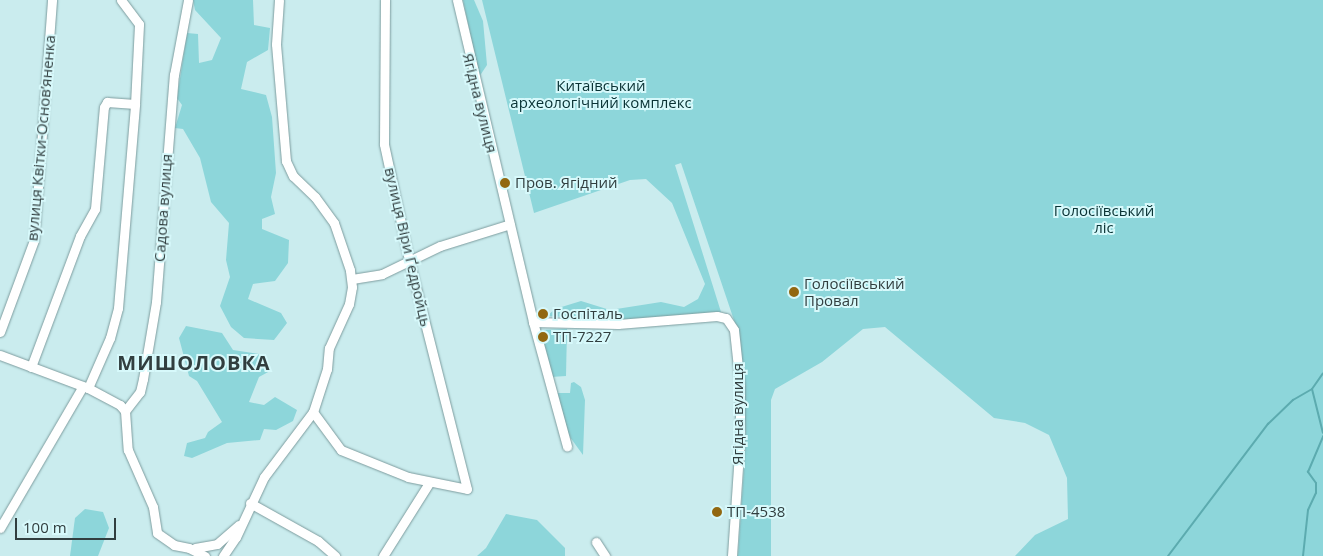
<!DOCTYPE html>
<meta charset="utf-8">
<style>
body{margin:0}
#map{position:relative;width:1323px;height:556px;overflow:hidden;background:#caecee;font-family:"Open Sans",sans-serif}
div>[style]{position:absolute}
[style*='--x']{left:calc(var(--x)*1px);top:calc(var(--y)*1px);width:calc(var(--w)*1px);rotate:calc(var(--a)*1deg)}
.green>*{inset:0;background:#8dd6da}
.stream>*{height:2px;margin:-1px;padding:0 1px;transform-origin:1px;border-radius:1px;background:#5cabaf}
.roads{filter:drop-shadow(0 0 1px #7d9c9e) drop-shadow(0 0 1px #7d9c9e)}
.minor>*{height:9px;margin:-4.5px;padding:0 4.5px;transform-origin:4.5px;border-radius:4.5px;background:#fff}
.dots>*{width:14px;height:14px;translate:-50% -50%;box-sizing:border-box;border:2px solid #d7f9fb;border-radius:50%}
span{translate:-50% -50%;white-space:nowrap;text-align:center;line-height:1.15;-webkit-text-stroke:4px #d7f9fb;paint-order:stroke}
.park-label{font-size:15px;color:#093234}
.street-label{font-size:15px;color:#313e3f}
.poi-label{font-size:15px;color:#313e3f}
.left{translate:0 -50%;text-align:left}
.district-label{font-size:20px;color:#313e3f;font-weight:700;letter-spacing:1px}
.scale{position:absolute;left:15px;top:518px;width:101px;height:22px;box-sizing:border-box;border:2px solid #313e3f;border-top:0;padding-left:6px;font-size:15px;line-height:18px;white-space:nowrap;color:#313e3f;-webkit-text-stroke:4px #d7f9fb;paint-order:stroke}
</style>
<div id="map">
<div class="green">
<div style="clip-path:polygon(193px 0,253px 0,254px 25px,270px 28px,268px 50px,247px 62px,241px 89px,266px 95px,272px 117px,276px 173px,271px 197px,275px 214px,262px 219px,262px 229px,289px 240px,288px 263px,275px 281px,253px 284px,248px 299px,281px 313px,287px 323px,274px 340px,244px 338px,231px 327px,220px 306px,230px 277px,226px 260px,229px 223px,211px 202px,200px 158px,183px 129px,175px 128px,182px 105px,177px 98px,187px 33px,198px 34px,199px 63px,212px 60px,221px 38px,195px 10px)"></div>
<div style="clip-path:polygon(463px 0,474px 0,483px 21px,487px 65px,479px 77px)"></div>
<div style="clip-path:polygon(482px 0,1323px 0,1323px 556px,1015px 556px,1035px 535px,1068px 519px,1067px 478px,1049px 435px,1025px 423px,994px 418px,885px 327px,863px 329px,822px 362px,775px 389px,771px 400px,771px 556px,738px 556px,746px 438px,740px 338px,681px 163px,675px 165px,721px 312px,629px 320px,547px 316px,555px 309px,581px 301px,610px 310px,661px 302px,684px 307px,698px 299px,705px 284px,672px 203px,646px 179px,630px 180px,534px 213px)"></div>
<div style="clip-path:polygon(186px 326px,222px 333px,233px 350px,259px 354px,268px 360px,270px 371px,259px 377px,249px 402px,264px 405px,275px 397px,297px 410px,293px 421px,276px 430px,264px 429px,260px 440px,227px 443px,192px 458px,184px 456px,187px 443px,205px 438px,208px 432px,222px 422px,197px 381px,189px 376px,179px 338px)"></div>
<div style="clip-path:polygon(567px 329px,566px 376px,551px 377px,538px 330px)"></div>
<div style="clip-path:polygon(574px 382px,581px 387px,585px 400px,583px 455px,567px 433px,555px 393px,570px 393px,571px 383px)"></div>
<div style="clip-path:polygon(85px 509px,103px 512px,109px 528px,98px 556px,70px 556px,75px 518px)"></div>
<div style="clip-path:polygon(506px 514px,537px 520px,565px 548px,565px 556px,477px 556px,486px 548px)"></div>
</div>
<div class="stream">
<div style="--x:1312;--y:389;--w:45;--a:76"></div>
<div style="--x:1168;--y:556;--w:166;--a:-52.9"></div>
<div style="--x:1268;--y:424;--w:35;--a:-44"></div>
<div style="--x:1293;--y:400;--w:22;--a:-30"></div>
<div style="--x:1312;--y:389;--w:19;--a:-55"></div>
<div style="--x:1303;--y:556;--w:46;--a:-83.8"></div>
<div style="--x:1308;--y:510;--w:19;--a:-65"></div>
<div style="--x:1316;--y:493;--w:10;--a:-90"></div>
<div style="--x:1316;--y:483;--w:14;--a:-126"></div>
<div style="--x:1308;--y:472;--w:39;--a:-67"></div>
</div>
<div class="roads">
<div class="minor">
<div style="--x:457;--y:0;--w:331;--a:76.7"></div>
<div style="--x:533;--y:322;--w:85;--a:1.3"></div>
<div style="--x:618;--y:324;--w:99;--a:-4.6"></div>
<div style="--x:717;--y:316;--w:9;--a:13"></div>
<div style="--x:726;--y:318;--w:14;--a:56"></div>
<div style="--x:734;--y:330;--w:56;--a:83.9"></div>
<div style="--x:740;--y:386;--w:52;--a:90"></div>
<div style="--x:740;--y:438;--w:118;--a:93.9"></div>
<div style="--x:352;--y:279;--w:30;--a:-9"></div>
<div style="--x:382;--y:274;--w:64;--a:-25.8"></div>
<div style="--x:440;--y:246;--w:73;--a:-17.4"></div>
<div style="--x:533;--y:322;--w:129;--a:74.7"></div>
<div style="--x:0;--y:332;--w:98;--a:-69.7"></div>
<div style="--x:34;--y:240;--w:241;--a:-85.7"></div>
<div style="--x:0;--y:355;--w:94;--a:20.6"></div>
<div style="--x:88;--y:388;--w:36;--a:28"></div>
<div style="--x:120;--y:405;--w:8;--a:50"></div>
<div style="--x:125;--y:411;--w:39;--a:86"></div>
<div style="--x:128;--y:450;--w:62;--a:66.3"></div>
<div style="--x:153;--y:507;--w:26;--a:81"></div>
<div style="--x:157;--y:533;--w:21;--a:35"></div>
<div style="--x:174;--y:545;--w:15;--a:11"></div>
<div style="--x:189;--y:548;--w:18;--a:27"></div>
<div style="--x:31;--y:367;--w:140;--a:-69.5"></div>
<div style="--x:80;--y:236;--w:31;--a:-61"></div>
<div style="--x:95;--y:209;--w:102;--a:-85"></div>
<div style="--x:104;--y:107;--w:6;--a:-59"></div>
<div style="--x:107;--y:102;--w:28;--a:4"></div>
<div style="--x:135;--y:104;--w:80;--a:-87.1"></div>
<div style="--x:139;--y:24;--w:30;--a:-127"></div>
<div style="--x:88;--y:388;--w:55;--a:-66.3"></div>
<div style="--x:110;--y:338;--w:31;--a:-75"></div>
<div style="--x:118;--y:308;--w:205;--a:-85.2"></div>
<div style="--x:125;--y:411;--w:24;--a:-52"></div>
<div style="--x:140;--y:392;--w:13;--a:-77"></div>
<div style="--x:143;--y:379;--w:78;--a:-80.4"></div>
<div style="--x:156;--y:302;--w:228;--a:-85.5"></div>
<div style="--x:174;--y:75;--w:76;--a:-79.4"></div>
<div style="--x:313;--y:412;--w:47;--a:53.6"></div>
<div style="--x:341;--y:450;--w:72;--a:21.9"></div>
<div style="--x:408;--y:477;--w:60;--a:11.5"></div>
<div style="--x:467;--y:489;--w:236;--a:-104.2"></div>
<div style="--x:409;--y:260;--w:119;--a:-102.2"></div>
<div style="--x:384;--y:144;--w:144;--a:-89.6"></div>
<div style="--x:250;--y:503;--w:78;--a:29.2"></div>
<div style="--x:318;--y:541;--w:23;--a:41"></div>
<div style="--x:0;--y:528;--w:164;--a:-59.7"></div>
<div style="--x:596;--y:542;--w:17;--a:57"></div>
<div style="--x:195;--y:548;--w:22;--a:-10"></div>
<div style="--x:217;--y:544;--w:29;--a:-41"></div>
<div style="--x:223;--y:556;--w:23;--a:-56"></div>
<div style="--x:236;--y:537;--w:66;--a:-65"></div>
<div style="--x:264;--y:477;--w:81;--a:-53"></div>
<div style="--x:313;--y:412;--w:45;--a:-72"></div>
<div style="--x:327;--y:369;--w:21;--a:-85"></div>
<div style="--x:329;--y:348;--w:48;--a:-65.6"></div>
<div style="--x:349;--y:304;--w:17;--a:-80"></div>
<div style="--x:352;--y:287;--w:17;--a:-97"></div>
<div style="--x:350;--y:270;--w:50;--a:-108.8"></div>
<div style="--x:334;--y:223;--w:32;--a:-126"></div>
<div style="--x:315;--y:197;--w:30;--a:-136"></div>
<div style="--x:293;--y:176;--w:17;--a:-115"></div>
<div style="--x:286;--y:161;--w:117;--a:-94.9"></div>
<div style="--x:276;--y:44;--w:44;--a:-86.1"></div>
<div style="--x:383;--y:556;--w:86;--a:-57.8"></div>
</div>
</div>
<div class="dots">
<div style="left:505px;top:183px;background:#926811"></div>
<div style="left:794px;top:292px;background:#926811"></div>
<div style="left:543px;top:314px;background:#926811"></div>
<div style="left:543px;top:337px;background:#926811"></div>
<div style="left:717px;top:512px;background:#926811"></div>
</div>
<div class="park-label">
<span style="left:601px;top:94px">Китаївський<br>археологічний комплекс</span>
<span style="left:1104px;top:219px">Голосіївський<br>ліс</span>
</div>
<div class="street-label">
<span style="left:480px;top:103px;rotate:76deg">Ягідна вулиця</span>
<span style="left:41px;top:138px;rotate:-85deg">вулиця Квітки-Основ’яненка</span>
<span style="left:163px;top:208px;rotate:-86deg">Садова вулиця</span>
<span style="left:408px;top:247px;rotate:77deg">вулиця Віри Ґедройць</span>
<span style="left:738px;top:414px;rotate:-90deg">Ягідна вулиця</span>
</div>
<div class="poi-label">
<span class="left" style="left:515px;top:183px">Пров. Ягідний</span>
<span class="left" style="left:804px;top:292px">Голосіївський<br>Провал</span>
<span class="left" style="left:553px;top:314px">Госпіталь</span>
<span class="left" style="left:553px;top:337px">ТП-7227</span>
<span class="left" style="left:727px;top:512px">ТП-4538</span>
</div>
<div class="district-label">
<span style="left:194px;top:362px">МИШОЛОВКА</span>
</div>
<div class="scale">100 m</div>
</div>
